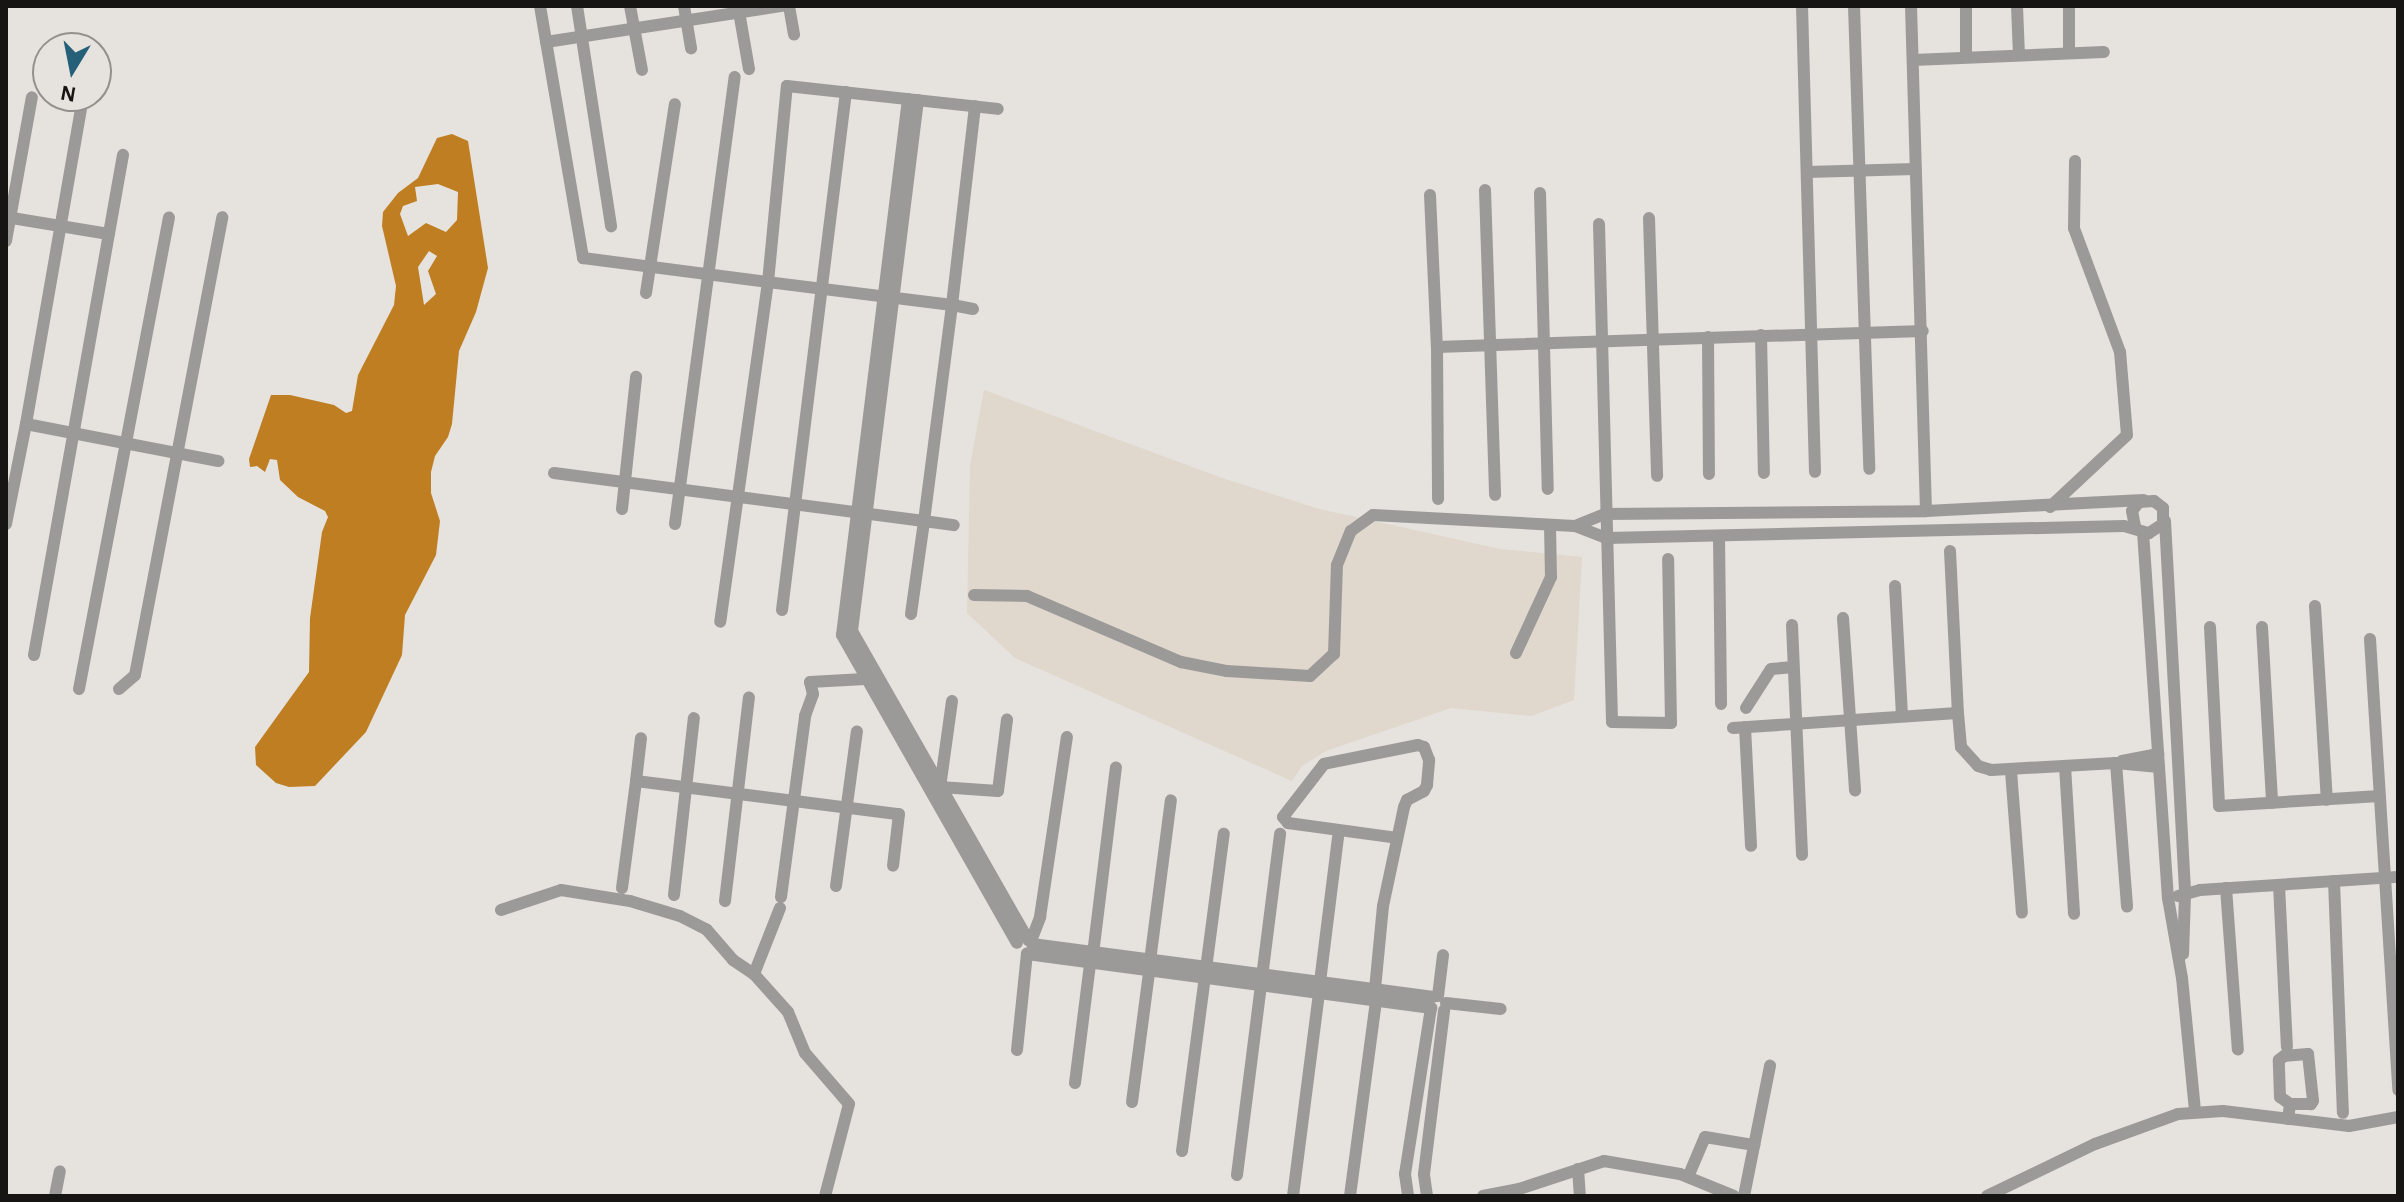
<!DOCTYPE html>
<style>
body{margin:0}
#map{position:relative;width:2404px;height:1202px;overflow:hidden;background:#e6e2de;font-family:"Alegreya Sans",sans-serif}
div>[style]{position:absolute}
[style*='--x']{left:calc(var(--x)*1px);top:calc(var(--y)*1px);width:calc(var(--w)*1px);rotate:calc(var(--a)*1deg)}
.built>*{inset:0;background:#e0d7cd}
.water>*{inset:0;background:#bf7e21}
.minor>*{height:12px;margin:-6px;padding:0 6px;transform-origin:6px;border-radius:6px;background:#9c9a99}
span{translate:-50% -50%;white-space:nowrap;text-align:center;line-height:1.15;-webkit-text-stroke:8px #e6e2de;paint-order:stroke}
.frame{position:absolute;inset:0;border:8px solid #161514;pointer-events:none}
.north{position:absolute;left:32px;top:32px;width:80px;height:80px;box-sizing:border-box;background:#e6e2de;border:2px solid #93908d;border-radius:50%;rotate:190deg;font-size:22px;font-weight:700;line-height:32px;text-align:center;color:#161514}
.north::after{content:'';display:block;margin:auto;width:28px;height:36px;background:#256078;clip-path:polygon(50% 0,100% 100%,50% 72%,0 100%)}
</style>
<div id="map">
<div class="built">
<div style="clip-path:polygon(984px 390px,1222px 478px,1319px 509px,1500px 549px,1582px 557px,1574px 700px,1531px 716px,1451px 708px,1326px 751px,1302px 766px,1292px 781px,1015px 658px,967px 613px,970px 466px)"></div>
</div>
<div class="water">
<div style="clip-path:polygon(evenodd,452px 134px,468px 141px,488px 268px,476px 312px,459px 351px,452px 424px,448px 437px,435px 456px,431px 472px,431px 493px,440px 521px,436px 555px,405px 615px,402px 655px,366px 732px,315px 786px,289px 787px,276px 783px,256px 765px,255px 747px,309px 672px,310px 618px,322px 532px,328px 517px,325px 511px,298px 497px,280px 480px,277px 460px,270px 459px,265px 472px,257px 466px,250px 467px,249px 459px,271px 395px,290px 395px,334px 405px,346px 413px,352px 411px,358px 375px,394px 305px,396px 286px,382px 226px,383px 212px,398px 193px,418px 178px,437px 138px,452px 134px,438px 184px,458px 192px,457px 220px,446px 232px,426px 223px,408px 236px,400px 214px,403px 206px,417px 201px,415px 187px,438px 184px,452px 134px,429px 251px,437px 256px,428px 271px,436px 294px,424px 305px,418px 267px,429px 251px)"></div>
</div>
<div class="minor">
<div style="--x:540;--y:6;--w:256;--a:80.3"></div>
<div style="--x:583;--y:258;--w:187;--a:7.4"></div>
<div style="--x:768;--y:282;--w:343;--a:98"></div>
<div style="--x:577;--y:6;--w:223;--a:81.2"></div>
<div style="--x:630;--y:6;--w:65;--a:79.4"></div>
<div style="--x:684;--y:6;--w:43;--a:80.5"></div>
<div style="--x:738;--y:6;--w:64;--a:80.1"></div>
<div style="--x:789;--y:6;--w:29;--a:80"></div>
<div style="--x:1802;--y:6;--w:466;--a:88.4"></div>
<div style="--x:1854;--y:6;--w:463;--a:88.1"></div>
<div style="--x:1911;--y:6;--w:505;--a:88.3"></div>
<div style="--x:1966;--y:6;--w:51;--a:90"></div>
<div style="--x:2017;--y:6;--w:49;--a:87.7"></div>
<div style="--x:2069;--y:6;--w:47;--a:90"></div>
<div style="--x:546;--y:42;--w:239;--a:-8.7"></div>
<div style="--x:1913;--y:60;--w:191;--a:-2.4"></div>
<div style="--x:908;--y:99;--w:540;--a:97.02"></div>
<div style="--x:842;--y:635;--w:354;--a:60.4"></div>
<div style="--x:918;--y:100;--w:535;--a:97.09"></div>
<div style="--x:852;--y:631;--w:356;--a:60.3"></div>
<div style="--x:1807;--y:172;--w:108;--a:-1.6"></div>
<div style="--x:1485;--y:190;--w:305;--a:88.1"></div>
<div style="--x:1540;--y:193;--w:296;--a:88.5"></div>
<div style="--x:1430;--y:195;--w:152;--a:87.4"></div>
<div style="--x:1437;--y:347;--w:152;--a:89.6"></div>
<div style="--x:6;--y:217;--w:104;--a:9.4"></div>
<div style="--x:1649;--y:218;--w:258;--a:88.2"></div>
<div style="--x:1599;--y:224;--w:498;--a:88.5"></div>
<div style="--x:1612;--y:722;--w:59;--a:1"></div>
<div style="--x:1671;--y:723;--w:164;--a:-91"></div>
<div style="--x:6;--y:241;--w:146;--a:-79.8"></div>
<div style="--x:646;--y:293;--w:191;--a:-81.3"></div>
<div style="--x:973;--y:309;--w:21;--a:-169"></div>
<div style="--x:952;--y:305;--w:200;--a:-83.4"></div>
<div style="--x:1761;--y:335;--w:138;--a:88.8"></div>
<div style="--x:1708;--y:337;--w:137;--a:89.6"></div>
<div style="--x:1437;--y:347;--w:486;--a:-1.9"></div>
<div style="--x:26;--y:424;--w:319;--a:-80.1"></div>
<div style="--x:554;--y:473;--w:373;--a:7.4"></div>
<div style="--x:924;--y:521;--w:218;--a:-82.6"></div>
<div style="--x:952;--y:305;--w:185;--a:-172.9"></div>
<div style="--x:768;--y:282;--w:197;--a:-84.5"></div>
<div style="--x:787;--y:86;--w:212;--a:6.2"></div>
<div style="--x:2050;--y:507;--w:105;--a:-43.1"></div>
<div style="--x:2127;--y:435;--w:83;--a:-94.8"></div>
<div style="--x:2120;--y:352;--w:132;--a:-110.4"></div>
<div style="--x:2074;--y:228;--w:67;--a:-89.1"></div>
<div style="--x:622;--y:509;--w:133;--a:-83.9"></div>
<div style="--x:2165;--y:521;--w:375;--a:86.9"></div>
<div style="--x:2185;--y:895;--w:59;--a:91.9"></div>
<div style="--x:6;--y:524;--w:102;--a:-78.7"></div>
<div style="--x:26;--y:424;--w:196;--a:10.9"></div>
<div style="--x:675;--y:524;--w:451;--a:-82.4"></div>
<div style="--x:1575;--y:526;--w:34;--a:21"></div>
<div style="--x:1607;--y:538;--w:517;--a:-1.33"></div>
<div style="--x:2124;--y:526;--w:26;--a:16"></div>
<div style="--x:2149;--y:533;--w:17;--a:-33"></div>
<div style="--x:2163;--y:524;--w:16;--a:-90"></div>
<div style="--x:2163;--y:508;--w:11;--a:-142"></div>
<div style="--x:2154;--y:501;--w:15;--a:176"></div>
<div style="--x:2139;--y:502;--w:11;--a:128"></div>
<div style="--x:2132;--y:511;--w:15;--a:79"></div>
<div style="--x:2143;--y:532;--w:367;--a:86.1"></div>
<div style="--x:2168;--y:898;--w:81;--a:80.1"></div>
<div style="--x:2182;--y:978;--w:134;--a:84.4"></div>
<div style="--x:1719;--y:537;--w:167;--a:89.3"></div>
<div style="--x:1950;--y:551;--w:162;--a:87.2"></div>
<div style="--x:1895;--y:586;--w:130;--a:86.9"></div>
<div style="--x:974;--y:595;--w:53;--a:1.1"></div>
<div style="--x:1027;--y:596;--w:168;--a:23.2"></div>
<div style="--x:1181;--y:662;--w:47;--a:11.1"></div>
<div style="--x:1227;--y:671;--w:83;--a:3.4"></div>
<div style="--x:1310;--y:676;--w:33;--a:-43"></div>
<div style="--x:1334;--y:654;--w:89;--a:-88.1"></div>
<div style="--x:1337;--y:565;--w:37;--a:-68"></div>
<div style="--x:1351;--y:531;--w:27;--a:-36"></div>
<div style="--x:1373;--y:515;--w:202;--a:3.1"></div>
<div style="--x:1575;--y:526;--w:32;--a:-22"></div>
<div style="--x:1605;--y:514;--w:321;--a:-0.5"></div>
<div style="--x:1926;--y:511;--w:218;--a:-2.9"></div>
<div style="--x:2315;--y:606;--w:194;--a:86.5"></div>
<div style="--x:782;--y:610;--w:522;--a:-82.96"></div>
<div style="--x:911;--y:614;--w:94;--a:-82"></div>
<div style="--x:924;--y:521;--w:30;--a:8"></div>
<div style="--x:1843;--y:618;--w:173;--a:86"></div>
<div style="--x:1792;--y:625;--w:230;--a:87.5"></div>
<div style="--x:2210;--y:627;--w:179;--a:87.1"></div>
<div style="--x:2219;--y:806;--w:161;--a:-3.6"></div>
<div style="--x:2262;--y:627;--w:176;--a:86.7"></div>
<div style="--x:2370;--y:639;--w:452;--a:86.4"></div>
<div style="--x:1516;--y:653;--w:84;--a:-65.3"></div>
<div style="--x:1551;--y:577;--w:51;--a:-91.1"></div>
<div style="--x:34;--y:655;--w:508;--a:-79.91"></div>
<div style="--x:79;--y:689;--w:480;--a:-79.2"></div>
<div style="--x:119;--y:689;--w:21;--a:-41"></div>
<div style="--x:135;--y:675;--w:466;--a:-79.2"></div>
<div style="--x:952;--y:701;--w:87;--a:97.9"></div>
<div style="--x:940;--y:787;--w:58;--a:3.9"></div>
<div style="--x:998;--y:791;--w:72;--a:-82.8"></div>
<div style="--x:1746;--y:708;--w:46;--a:-57.3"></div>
<div style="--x:1771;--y:669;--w:22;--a:-5"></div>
<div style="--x:1745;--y:727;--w:119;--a:87.1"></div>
<div style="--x:1733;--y:728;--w:225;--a:-3.8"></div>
<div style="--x:1958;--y:713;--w:34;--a:85"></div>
<div style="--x:1961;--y:747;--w:25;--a:48"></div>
<div style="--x:1978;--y:766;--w:14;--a:17"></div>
<div style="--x:1991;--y:770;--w:125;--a:-3.2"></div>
<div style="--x:2116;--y:763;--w:43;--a:5.3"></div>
<div style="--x:2122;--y:761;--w:37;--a:-11"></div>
<div style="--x:2116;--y:763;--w:144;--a:85.6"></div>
<div style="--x:2065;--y:766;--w:148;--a:86.5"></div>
<div style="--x:2011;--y:771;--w:142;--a:85.6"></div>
<div style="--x:636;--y:781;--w:43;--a:-83.4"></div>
<div style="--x:2334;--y:881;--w:232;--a:87.8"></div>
<div style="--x:2279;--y:885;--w:162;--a:87.2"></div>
<div style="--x:836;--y:886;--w:156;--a:-82.3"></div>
<div style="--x:622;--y:888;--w:108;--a:-82.5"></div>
<div style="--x:636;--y:781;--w:265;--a:7.2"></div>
<div style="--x:899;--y:814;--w:52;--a:96.6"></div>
<div style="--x:2226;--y:888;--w:162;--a:85.8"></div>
<div style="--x:674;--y:895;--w:178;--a:-83.6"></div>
<div style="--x:2178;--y:896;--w:23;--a:-15"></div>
<div style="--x:2200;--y:890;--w:198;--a:-3.8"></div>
<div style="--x:781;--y:897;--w:183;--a:-82.4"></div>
<div style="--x:805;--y:716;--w:23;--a:-70"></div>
<div style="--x:813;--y:694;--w:12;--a:-104"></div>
<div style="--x:810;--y:682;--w:55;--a:-3.1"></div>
<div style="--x:725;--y:901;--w:205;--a:-83.3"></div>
<div style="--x:780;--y:908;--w:71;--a:111.5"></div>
<div style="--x:754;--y:974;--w:51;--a:48.2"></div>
<div style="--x:788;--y:1012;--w:44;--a:67.5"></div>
<div style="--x:805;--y:1053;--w:67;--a:49.2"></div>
<div style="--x:849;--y:1104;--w:95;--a:104.6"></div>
<div style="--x:501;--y:910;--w:63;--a:-18.4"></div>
<div style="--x:561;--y:890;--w:70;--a:9.1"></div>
<div style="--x:630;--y:901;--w:52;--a:16.7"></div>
<div style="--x:680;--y:916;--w:30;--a:27"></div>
<div style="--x:707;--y:930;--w:40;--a:49"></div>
<div style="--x:733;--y:960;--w:25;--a:34"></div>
<div style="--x:1031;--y:941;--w:26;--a:-69"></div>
<div style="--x:1040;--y:917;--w:182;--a:-81.5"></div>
<div style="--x:1032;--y:944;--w:405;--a:7.5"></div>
<div style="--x:1093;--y:954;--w:188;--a:-83"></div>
<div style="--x:1150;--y:961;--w:162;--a:-82.6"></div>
<div style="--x:1320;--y:982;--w:146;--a:-82.9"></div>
<div style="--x:1375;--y:989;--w:83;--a:-84.5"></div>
<div style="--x:1383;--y:906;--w:101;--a:-78"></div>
<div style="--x:1404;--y:807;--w:8;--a:-67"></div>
<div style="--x:1407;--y:800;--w:19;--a:-28"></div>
<div style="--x:1424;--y:791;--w:7;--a:-63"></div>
<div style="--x:1427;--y:785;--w:25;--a:-85"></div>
<div style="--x:1429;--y:760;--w:14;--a:-111"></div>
<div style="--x:1424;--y:747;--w:6;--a:-162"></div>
<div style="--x:1418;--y:745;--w:96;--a:168.6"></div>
<div style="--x:1324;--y:764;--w:67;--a:127.7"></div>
<div style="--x:1283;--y:817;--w:8;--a:50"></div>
<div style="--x:1288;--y:823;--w:110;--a:7.8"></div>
<div style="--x:1438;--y:996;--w:41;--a:-83"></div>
<div style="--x:1446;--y:1003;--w:55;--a:6.2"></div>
<div style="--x:1017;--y:1050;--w:97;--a:-84.1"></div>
<div style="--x:1027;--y:954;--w:408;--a:7.6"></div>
<div style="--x:1431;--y:1008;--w:168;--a:98.9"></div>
<div style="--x:1405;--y:1174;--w:22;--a:82"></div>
<div style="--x:1075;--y:1083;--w:120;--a:-82.8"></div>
<div style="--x:1132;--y:1102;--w:131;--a:-82.5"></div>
<div style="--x:2288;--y:1119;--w:15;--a:-82"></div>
<div style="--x:2290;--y:1104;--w:12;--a:-145"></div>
<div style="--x:2280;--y:1097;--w:37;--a:-92"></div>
<div style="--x:2279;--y:1060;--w:6;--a:-39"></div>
<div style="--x:2284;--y:1056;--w:24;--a:-5"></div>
<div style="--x:2308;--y:1054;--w:47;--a:83.9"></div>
<div style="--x:2313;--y:1101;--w:4;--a:124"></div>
<div style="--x:2311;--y:1104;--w:21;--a:180"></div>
<div style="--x:1182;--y:1151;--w:320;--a:-82.5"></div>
<div style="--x:1578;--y:1169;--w:27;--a:86"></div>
<div style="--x:1237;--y:1175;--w:344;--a:-82.8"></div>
<div style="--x:1688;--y:1177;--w:43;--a:-67"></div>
<div style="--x:1705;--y:1137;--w:50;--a:9.3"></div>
<div style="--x:55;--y:1196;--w:25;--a:-79"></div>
<div style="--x:1293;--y:1196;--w:205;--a:-82.7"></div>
<div style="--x:1350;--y:1196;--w:197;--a:-82.4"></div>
<div style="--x:1427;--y:1196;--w:22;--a:-98"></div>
<div style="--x:1424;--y:1174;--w:165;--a:-83"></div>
<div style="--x:1483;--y:1196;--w:37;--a:-11"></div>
<div style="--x:1519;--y:1189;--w:89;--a:-18.2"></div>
<div style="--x:1604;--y:1161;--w:77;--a:9.7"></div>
<div style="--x:1680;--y:1174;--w:58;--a:22.2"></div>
<div style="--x:1744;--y:1196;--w:133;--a:-78.7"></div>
<div style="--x:1987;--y:1196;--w:120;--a:-25.7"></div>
<div style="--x:2095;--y:1144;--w:88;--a:-19.9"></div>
<div style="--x:2178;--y:1114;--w:45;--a:-3.8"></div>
<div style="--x:2223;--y:1111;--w:127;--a:6.8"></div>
<div style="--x:2349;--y:1126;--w:50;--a:-10.4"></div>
</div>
<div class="frame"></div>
<div class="north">N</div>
</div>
